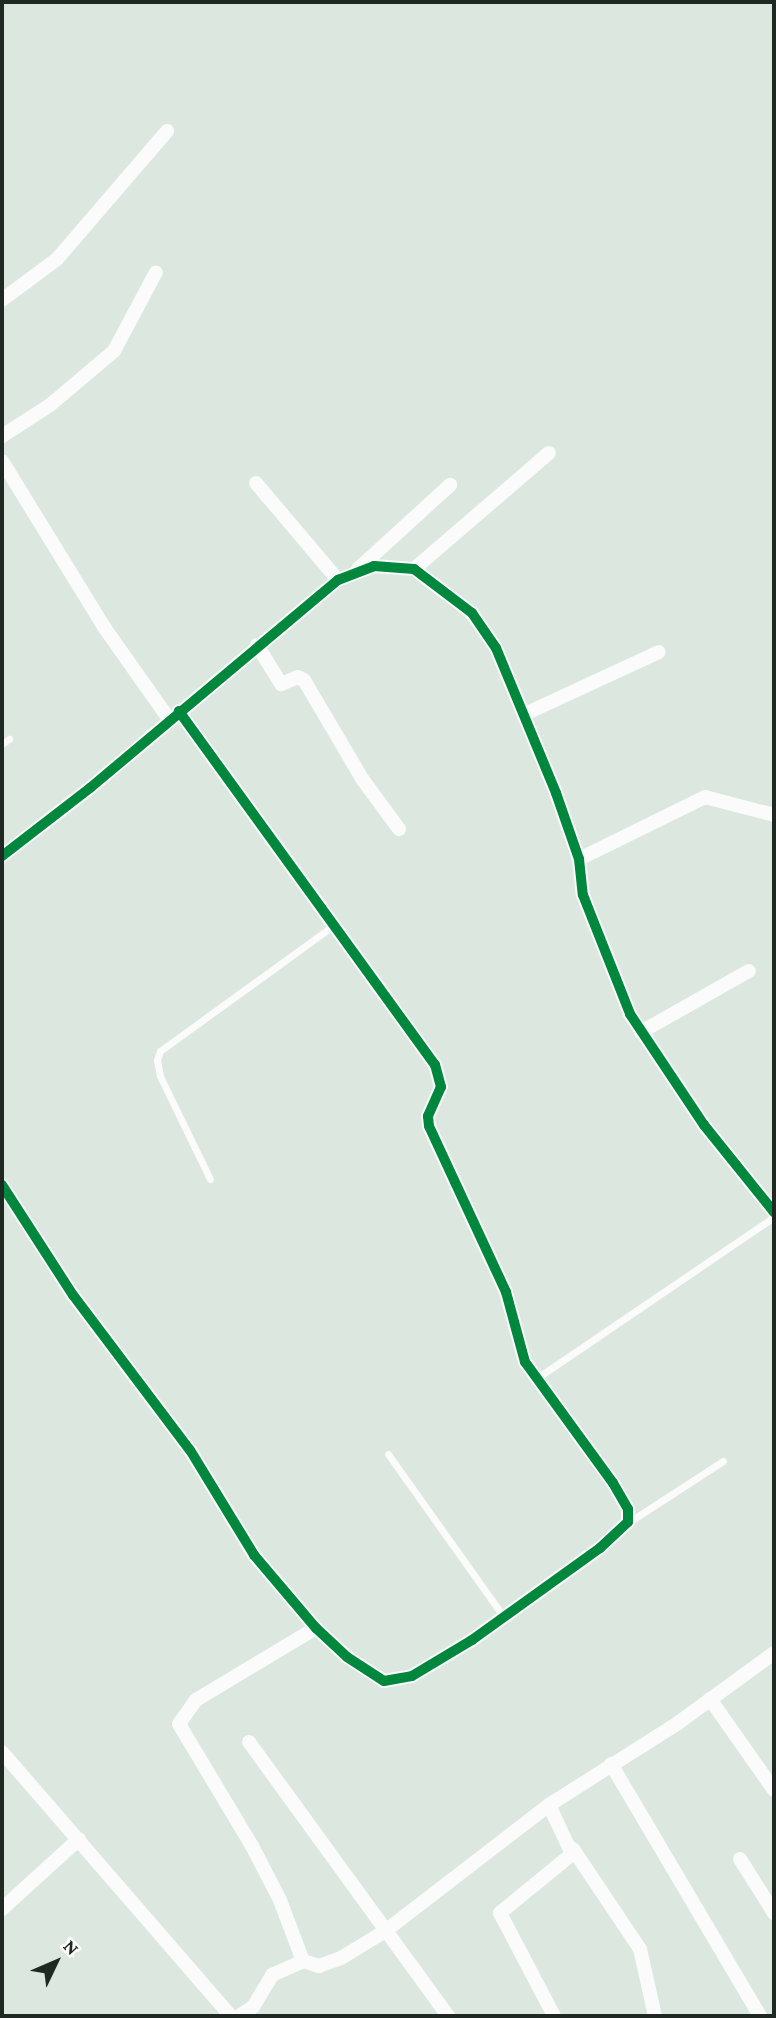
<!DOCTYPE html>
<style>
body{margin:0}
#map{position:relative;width:776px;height:2018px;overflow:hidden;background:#dbe7df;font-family:"Crimson Pro",serif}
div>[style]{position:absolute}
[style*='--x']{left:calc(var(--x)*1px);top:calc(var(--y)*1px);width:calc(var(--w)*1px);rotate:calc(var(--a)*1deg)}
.service>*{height:7px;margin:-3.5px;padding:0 3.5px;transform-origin:3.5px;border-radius:3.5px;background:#fafbfa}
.minor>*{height:14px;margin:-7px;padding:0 7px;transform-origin:7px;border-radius:7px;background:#fafbfa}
.cycleway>*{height:10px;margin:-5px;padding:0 5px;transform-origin:5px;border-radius:5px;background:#00873e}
span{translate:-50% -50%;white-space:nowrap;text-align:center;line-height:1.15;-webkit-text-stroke:6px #fff;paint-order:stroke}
.frame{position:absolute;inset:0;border:4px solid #1f2822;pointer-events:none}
.north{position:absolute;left:21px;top:1927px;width:70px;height:70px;-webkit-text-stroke:5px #fff;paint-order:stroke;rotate:46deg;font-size:19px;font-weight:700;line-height:28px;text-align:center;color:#1f2822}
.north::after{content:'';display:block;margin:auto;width:24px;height:32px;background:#1f2822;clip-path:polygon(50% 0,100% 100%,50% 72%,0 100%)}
</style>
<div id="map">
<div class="service">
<div style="--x:2;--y:744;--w:9;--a:-36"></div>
<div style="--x:210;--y:1179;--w:114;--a:-115.9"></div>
<div style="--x:160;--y:1076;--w:16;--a:-101"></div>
<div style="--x:157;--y:1060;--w:9;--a:-72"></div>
<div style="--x:160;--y:1051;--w:211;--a:-35.9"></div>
<div style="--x:537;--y:1378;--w:287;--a:-34.2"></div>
<div style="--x:388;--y:1454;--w:200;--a:54.6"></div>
<div style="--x:629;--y:1522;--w:112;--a:-33"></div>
</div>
<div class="minor">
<div style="--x:2;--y:300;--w:69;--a:-36.7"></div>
<div style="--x:57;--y:259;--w:169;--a:-49.3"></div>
<div style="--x:2;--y:436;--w:57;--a:-32.9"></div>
<div style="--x:50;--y:405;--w:84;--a:-40.2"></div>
<div style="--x:114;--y:351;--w:89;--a:-62"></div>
<div style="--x:2;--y:461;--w:195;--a:58.4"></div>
<div style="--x:104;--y:627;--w:113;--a:54.8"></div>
<div style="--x:256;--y:483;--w:127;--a:49.8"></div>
<div style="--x:358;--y:569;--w:125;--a:-42.4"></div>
<div style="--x:414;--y:569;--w:178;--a:-40.7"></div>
<div style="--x:257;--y:645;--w:46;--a:58.4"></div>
<div style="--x:281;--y:684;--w:18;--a:-22"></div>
<div style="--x:298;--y:677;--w:7;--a:27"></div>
<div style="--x:304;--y:680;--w:116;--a:59.5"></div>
<div style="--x:363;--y:780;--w:61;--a:53.7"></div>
<div style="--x:527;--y:713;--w:145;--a:-24.8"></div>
<div style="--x:2;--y:856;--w:111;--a:-37.7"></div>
<div style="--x:90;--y:788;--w:324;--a:-40"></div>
<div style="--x:338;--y:580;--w:39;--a:-21"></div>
<div style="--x:374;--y:566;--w:40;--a:4.3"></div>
<div style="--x:414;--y:569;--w:73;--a:37.2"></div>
<div style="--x:472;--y:613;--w:42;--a:55.6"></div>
<div style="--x:496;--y:648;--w:157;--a:67.5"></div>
<div style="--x:556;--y:793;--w:70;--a:70.8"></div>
<div style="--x:579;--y:859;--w:36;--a:84"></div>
<div style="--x:583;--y:895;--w:128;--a:68.4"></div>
<div style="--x:630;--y:1014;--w:133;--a:56.3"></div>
<div style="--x:704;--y:1125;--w:112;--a:51.2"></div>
<div style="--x:579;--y:859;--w:140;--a:-26.2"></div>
<div style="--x:705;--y:797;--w:71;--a:14.6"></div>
<div style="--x:641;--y:1032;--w:124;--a:-29.5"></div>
<div style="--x:2;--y:1185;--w:131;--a:57.2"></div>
<div style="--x:73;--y:1295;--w:194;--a:53"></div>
<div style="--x:190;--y:1450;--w:123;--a:58.6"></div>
<div style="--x:254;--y:1555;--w:96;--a:49.7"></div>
<div style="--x:316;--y:1628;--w:42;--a:43.1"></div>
<div style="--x:347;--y:1657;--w:44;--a:33"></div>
<div style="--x:384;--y:1681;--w:28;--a:-10"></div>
<div style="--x:412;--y:1676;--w:70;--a:-31"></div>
<div style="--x:472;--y:1640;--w:158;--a:-35.7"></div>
<div style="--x:600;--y:1548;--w:38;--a:-43"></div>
<div style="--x:628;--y:1522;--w:13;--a:-90"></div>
<div style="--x:628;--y:1509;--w:30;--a:-120"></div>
<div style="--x:613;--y:1483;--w:150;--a:-126"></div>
<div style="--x:525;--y:1362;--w:73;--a:-105.2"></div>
<div style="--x:506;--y:1292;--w:183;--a:-114.9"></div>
<div style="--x:429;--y:1126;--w:10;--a:-96"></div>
<div style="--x:428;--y:1116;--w:32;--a:-66"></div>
<div style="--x:441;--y:1087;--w:23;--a:-105"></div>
<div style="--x:435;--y:1065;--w:437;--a:-125.9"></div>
<div style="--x:710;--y:1699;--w:111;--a:54.9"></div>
<div style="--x:249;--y:1742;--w:339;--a:54"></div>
<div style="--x:2;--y:1752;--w:349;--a:49.1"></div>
<div style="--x:611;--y:1764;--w:293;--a:59.4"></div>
<div style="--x:549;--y:1805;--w:54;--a:64.9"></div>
<div style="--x:572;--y:1854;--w:93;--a:140.7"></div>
<div style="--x:500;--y:1913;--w:116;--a:62.3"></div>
<div style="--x:573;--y:1849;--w:120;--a:56.2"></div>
<div style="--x:640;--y:1949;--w:69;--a:77.4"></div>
<div style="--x:740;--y:1859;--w:64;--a:57.8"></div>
<div style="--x:2;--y:1909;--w:104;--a:-42.3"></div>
<div style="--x:303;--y:1961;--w:65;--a:-110.7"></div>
<div style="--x:280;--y:1900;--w:61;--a:-117.4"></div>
<div style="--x:252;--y:1846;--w:142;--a:-120.9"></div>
<div style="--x:179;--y:1724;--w:29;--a:-55"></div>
<div style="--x:196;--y:1700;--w:140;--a:-31"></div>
<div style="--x:239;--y:2016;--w:17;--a:-33"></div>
<div style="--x:253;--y:2007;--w:37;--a:-59"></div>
<div style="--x:272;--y:1975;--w:34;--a:-24"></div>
<div style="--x:303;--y:1961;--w:17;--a:17"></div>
<div style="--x:319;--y:1966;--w:23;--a:-20"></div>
<div style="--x:341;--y:1958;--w:50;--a:-31.2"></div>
<div style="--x:384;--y:1932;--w:208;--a:-37.6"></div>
<div style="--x:549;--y:1805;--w:153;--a:-32.4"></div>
<div style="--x:678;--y:1723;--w:119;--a:-36.1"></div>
</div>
<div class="cycleway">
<div style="--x:2;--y:856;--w:111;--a:-37.7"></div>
<div style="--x:90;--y:788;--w:324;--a:-40"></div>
<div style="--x:338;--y:580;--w:39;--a:-21"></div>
<div style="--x:374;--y:566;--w:40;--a:4.3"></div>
<div style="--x:414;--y:569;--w:73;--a:37.2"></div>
<div style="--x:472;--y:613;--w:42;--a:55.6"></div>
<div style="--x:496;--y:648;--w:157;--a:67.5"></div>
<div style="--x:556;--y:793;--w:70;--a:70.8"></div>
<div style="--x:579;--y:859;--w:36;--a:84"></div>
<div style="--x:583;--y:895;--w:128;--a:68.4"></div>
<div style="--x:630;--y:1014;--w:133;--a:56.3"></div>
<div style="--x:704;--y:1125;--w:112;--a:51.2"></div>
<div style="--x:2;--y:1185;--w:131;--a:57.2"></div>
<div style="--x:73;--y:1295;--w:194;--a:53"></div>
<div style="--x:190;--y:1450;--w:123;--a:58.6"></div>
<div style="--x:254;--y:1555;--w:96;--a:49.7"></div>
<div style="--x:316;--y:1628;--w:42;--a:43.1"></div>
<div style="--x:347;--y:1657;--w:44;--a:33"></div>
<div style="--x:384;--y:1681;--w:28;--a:-10"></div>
<div style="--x:412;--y:1676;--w:70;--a:-31"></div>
<div style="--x:472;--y:1640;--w:158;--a:-35.7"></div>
<div style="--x:600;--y:1548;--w:38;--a:-43"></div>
<div style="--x:628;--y:1522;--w:13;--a:-90"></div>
<div style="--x:628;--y:1509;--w:30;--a:-120"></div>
<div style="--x:613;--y:1483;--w:150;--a:-126"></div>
<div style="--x:525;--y:1362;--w:73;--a:-105.2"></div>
<div style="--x:506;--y:1292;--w:183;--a:-114.9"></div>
<div style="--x:429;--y:1126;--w:10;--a:-96"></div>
<div style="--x:428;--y:1116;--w:32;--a:-66"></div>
<div style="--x:441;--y:1087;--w:23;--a:-105"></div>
<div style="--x:435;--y:1065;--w:437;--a:-125.9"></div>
</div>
<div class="frame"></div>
<div class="north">N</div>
</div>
